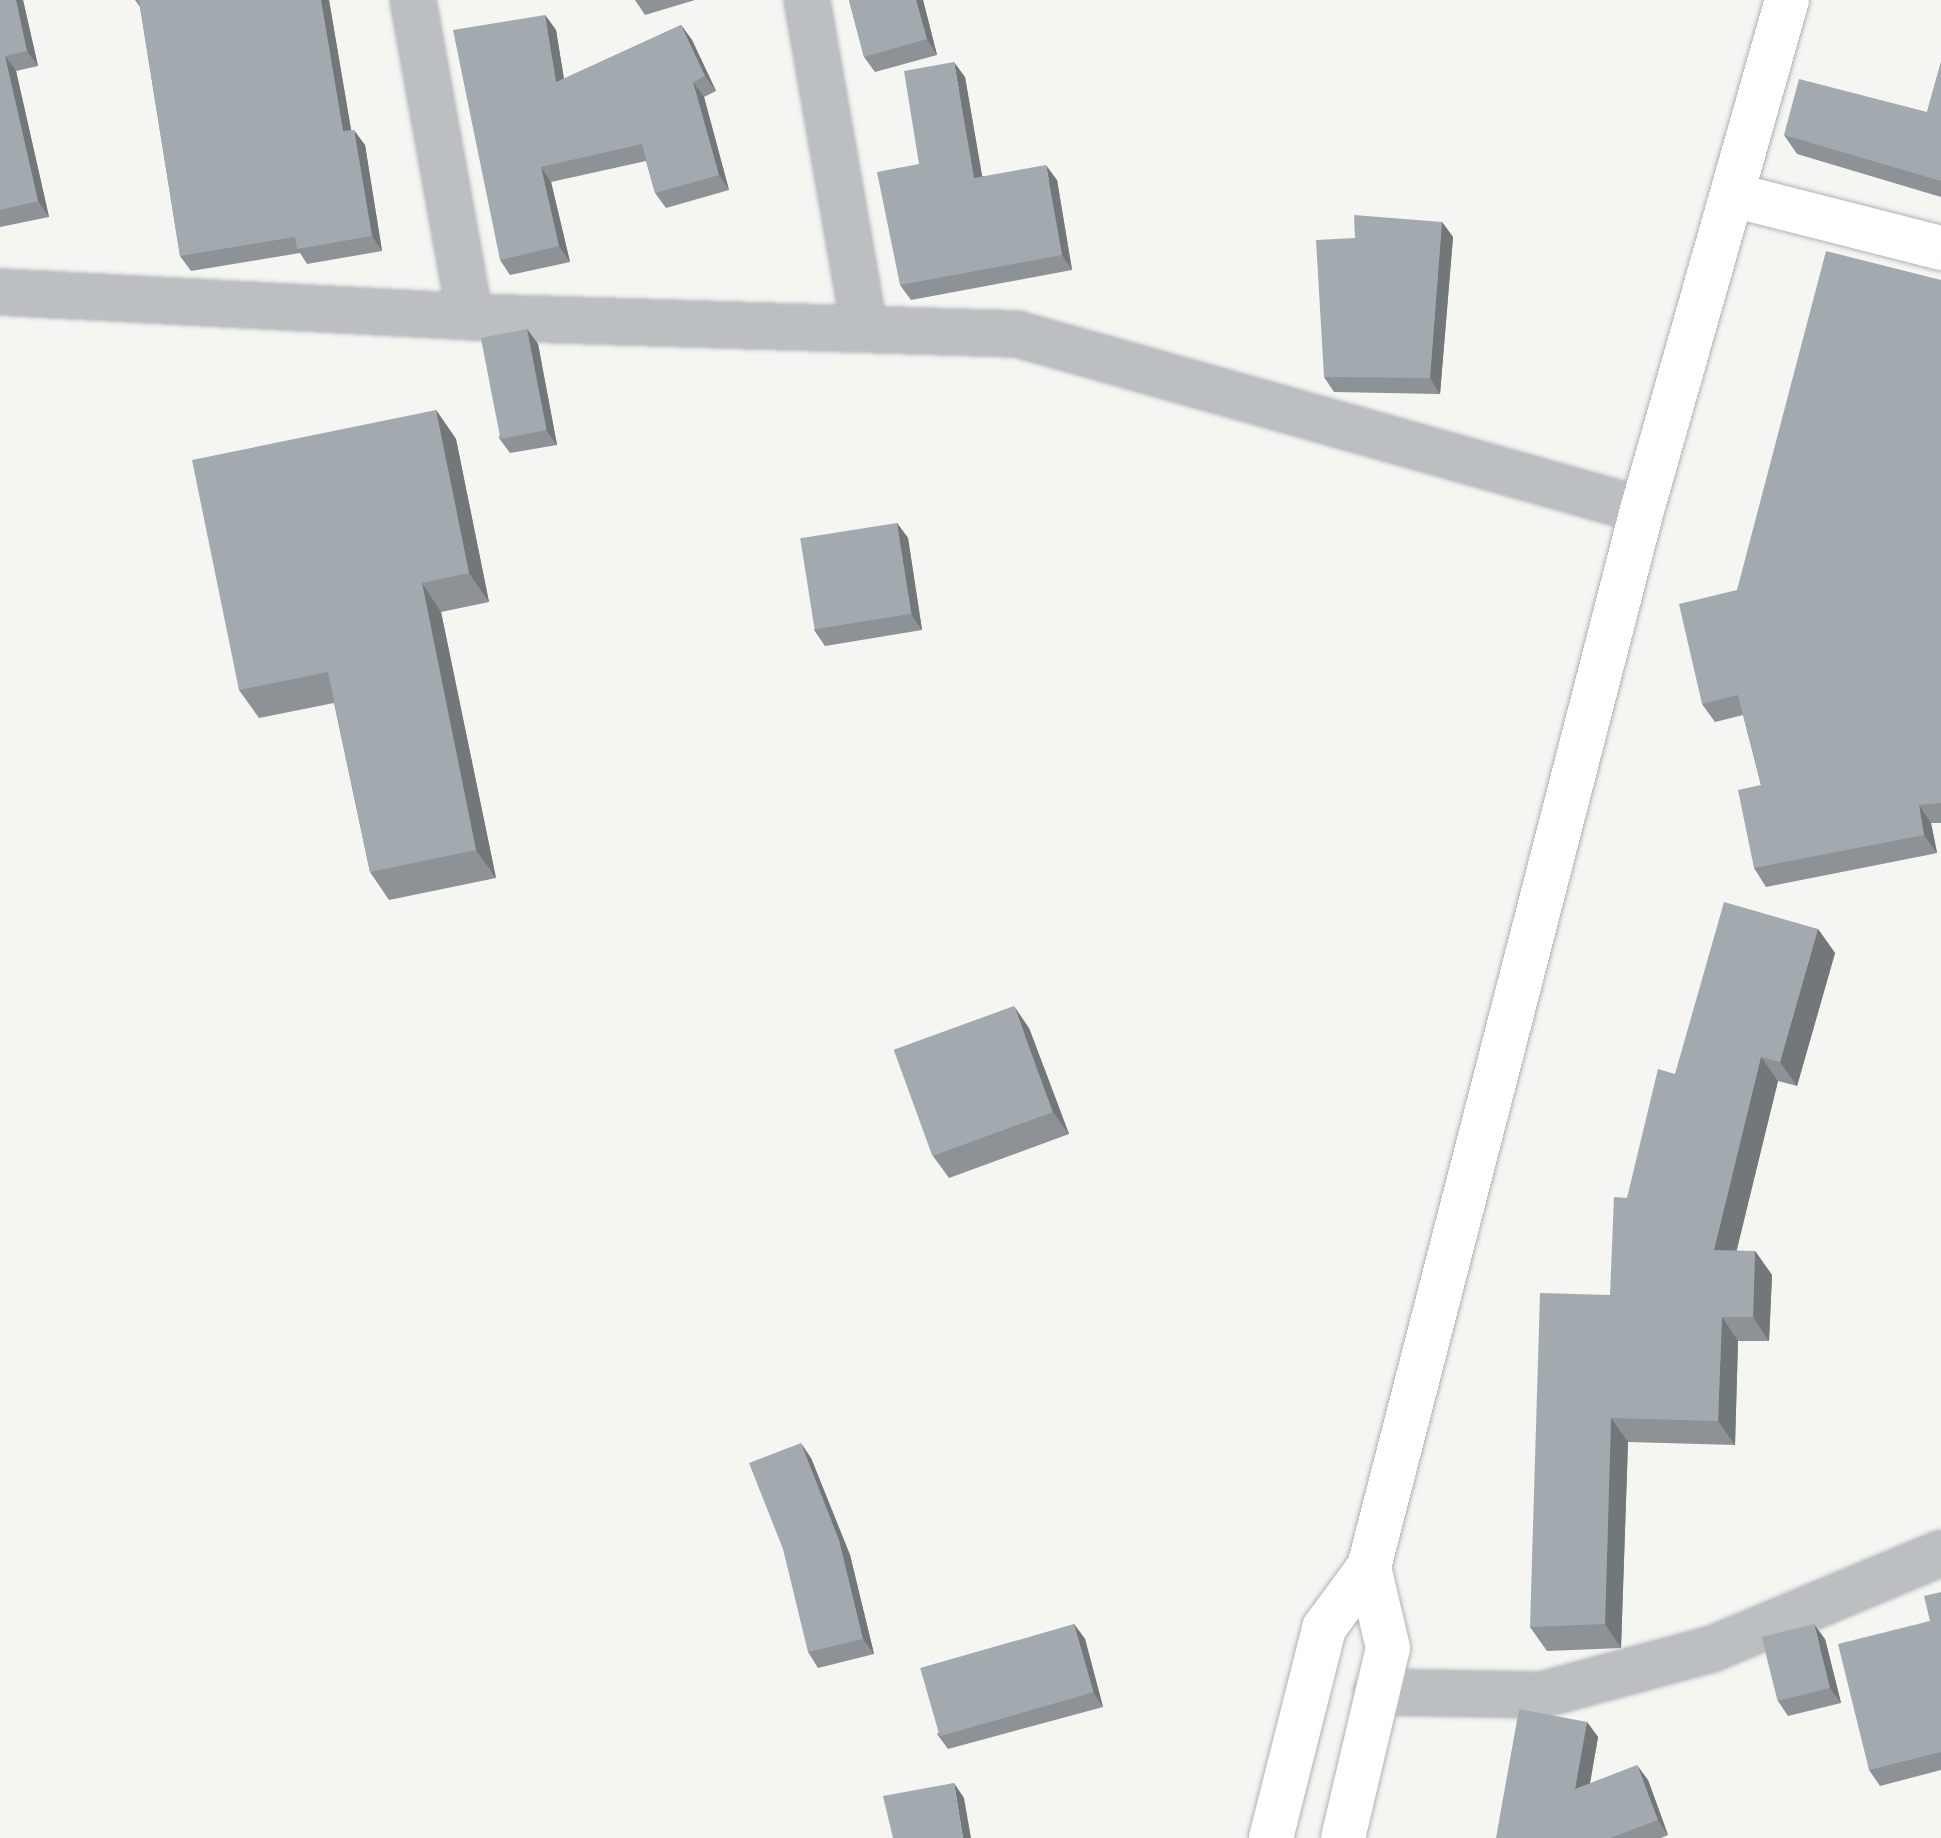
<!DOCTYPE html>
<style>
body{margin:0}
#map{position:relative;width:1941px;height:1838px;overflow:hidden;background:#f5f5f2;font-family:Manrope,sans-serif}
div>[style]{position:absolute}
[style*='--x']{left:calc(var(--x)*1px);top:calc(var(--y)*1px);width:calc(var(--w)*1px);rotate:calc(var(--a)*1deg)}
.roads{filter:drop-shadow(0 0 2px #adb3b7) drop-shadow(0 0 2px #adb3b7)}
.street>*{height:44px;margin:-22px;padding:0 22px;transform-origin:22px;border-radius:22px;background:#bbbfc2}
.secondary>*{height:44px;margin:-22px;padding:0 22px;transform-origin:22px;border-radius:22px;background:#fff}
.wall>*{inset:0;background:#8c9296}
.shaded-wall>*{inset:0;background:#72777a}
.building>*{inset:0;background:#a3aaaf;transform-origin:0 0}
span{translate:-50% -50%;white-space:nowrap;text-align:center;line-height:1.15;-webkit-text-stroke:8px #fff;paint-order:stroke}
</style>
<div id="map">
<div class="roads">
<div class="street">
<div style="--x:413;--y:0;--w:322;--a:79.8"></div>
<div style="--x:807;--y:0;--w:333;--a:80.1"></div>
<div style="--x:0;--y:292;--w:471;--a:3"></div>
<div style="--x:470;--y:317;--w:547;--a:1.78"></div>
<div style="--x:1017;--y:334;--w:649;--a:15.73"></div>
<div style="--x:1376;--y:1692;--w:165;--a:1"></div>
<div style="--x:1541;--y:1695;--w:177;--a:-15.1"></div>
<div style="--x:1712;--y:1649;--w:248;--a:-22.7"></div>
</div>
<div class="secondary">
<div style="--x:1733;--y:195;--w:215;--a:14.3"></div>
<div style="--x:1271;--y:1838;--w:217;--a:-75.8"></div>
<div style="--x:1324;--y:1628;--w:76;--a:-53.6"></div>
<div style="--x:1369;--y:1567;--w:1092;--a:-75.52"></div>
<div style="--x:1642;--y:510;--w:530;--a:-74.13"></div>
<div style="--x:1343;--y:1838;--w:195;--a:-76.7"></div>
<div style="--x:1388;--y:1648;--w:83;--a:-103.2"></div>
</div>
</div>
<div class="wall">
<div style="clip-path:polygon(0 0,23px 0,38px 66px,16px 71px,49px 217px,0 227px)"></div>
<div style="clip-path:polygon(135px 0,329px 0,351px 130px,365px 145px,382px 251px,307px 264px,300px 253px,191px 271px,180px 256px,140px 7px)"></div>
<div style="clip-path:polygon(635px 0,695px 0,645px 15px)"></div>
<div style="clip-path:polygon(849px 0,923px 0,937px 55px,875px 72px,864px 57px)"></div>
<div style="clip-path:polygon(545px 15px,556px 30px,564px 79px,681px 25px,692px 40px,716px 91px,704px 97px,729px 190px,666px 208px,655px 193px,646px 161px,551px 182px,570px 262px,510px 275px,500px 260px)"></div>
<div style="clip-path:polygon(1941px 62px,1941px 197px,1797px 154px,1784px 135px,1927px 112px)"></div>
<div style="clip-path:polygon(965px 77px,982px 176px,1057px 180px,1072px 270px,911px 300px,900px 285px,919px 164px)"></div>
<div style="clip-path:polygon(1442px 222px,1453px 237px,1440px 394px,1334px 392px,1324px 377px,1355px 238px)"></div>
<div style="clip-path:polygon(1941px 280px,1941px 823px,1931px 823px,1937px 853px,1766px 887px,1754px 868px,1761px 785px,1743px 715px,1715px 722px,1702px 704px,1737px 590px)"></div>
<div style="clip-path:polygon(527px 329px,538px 344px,557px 445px,510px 453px,499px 438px)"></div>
<div style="clip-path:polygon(436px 410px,456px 439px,489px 602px,441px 612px,496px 878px,389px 900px,370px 872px,334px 703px,259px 718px,239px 690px)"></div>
<div style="clip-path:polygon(897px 523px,908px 538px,922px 630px,825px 646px,814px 630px)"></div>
<div style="clip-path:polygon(1818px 929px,1835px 953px,1797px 1086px,1778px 1081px,1736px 1251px,1755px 1251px,1772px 1275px,1769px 1341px,1738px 1341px,1735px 1445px,1628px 1442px,1621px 1648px,1547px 1651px,1530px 1627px,1610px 1295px,1627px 1198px)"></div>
<div style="clip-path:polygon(1029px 1028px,1069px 1134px,949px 1178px,933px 1156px)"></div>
<div style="clip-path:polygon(811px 1458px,850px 1555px,874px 1654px,818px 1668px,808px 1652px)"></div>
<div style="clip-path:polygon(1941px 1592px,1941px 1770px,1880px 1786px,1869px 1770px,1930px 1621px)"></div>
<div style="clip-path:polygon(1074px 1624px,1085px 1639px,1103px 1707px,948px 1749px,937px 1734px)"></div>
<div style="clip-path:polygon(1825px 1639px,1841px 1703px,1788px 1716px,1778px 1701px)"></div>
<div style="clip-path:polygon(1587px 1722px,1598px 1737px,1590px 1784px,1648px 1780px,1668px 1835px,1661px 1838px,1496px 1838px)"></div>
</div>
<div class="shaded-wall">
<div style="clip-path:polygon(16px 0,23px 0,38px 66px,27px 51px)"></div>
<div style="clip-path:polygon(321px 0,329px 0,354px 147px,343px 131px)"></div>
<div style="clip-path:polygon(916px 0,923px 0,937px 55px,927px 39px)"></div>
<div style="clip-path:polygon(545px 15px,556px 30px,567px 98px,556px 82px)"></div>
<div style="clip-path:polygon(681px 25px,692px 40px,716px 91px,705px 76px)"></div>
<div style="clip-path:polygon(5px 56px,16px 71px,49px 217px,38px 201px)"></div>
<div style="clip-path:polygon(954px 62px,965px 77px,985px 193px,974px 178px)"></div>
<div style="clip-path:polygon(693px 82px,704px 97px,729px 190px,719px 175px)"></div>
<div style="clip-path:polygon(354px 130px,365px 145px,382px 251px,372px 236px)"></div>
<div style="clip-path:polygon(1046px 165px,1057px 180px,1072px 270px,1062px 255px)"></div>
<div style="clip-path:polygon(541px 167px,551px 182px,570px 262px,559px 246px)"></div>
<div style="clip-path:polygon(1442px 222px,1453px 237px,1440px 394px,1430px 378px)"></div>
<div style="clip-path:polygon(527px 329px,538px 344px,557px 445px,546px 430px)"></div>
<div style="clip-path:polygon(436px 410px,456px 439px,489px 602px,469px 573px)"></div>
<div style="clip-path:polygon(897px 523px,908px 538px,922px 630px,911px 614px)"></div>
<div style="clip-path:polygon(422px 583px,441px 612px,496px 878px,476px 850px)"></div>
<div style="clip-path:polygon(1919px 805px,1931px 823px,1937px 853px,1924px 835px)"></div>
<div style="clip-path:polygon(1818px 929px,1835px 953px,1797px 1086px,1780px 1062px)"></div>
<div style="clip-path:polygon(1014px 1006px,1029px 1028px,1069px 1134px,1053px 1112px)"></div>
<div style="clip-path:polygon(1761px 1057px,1778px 1081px,1731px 1274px,1714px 1250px)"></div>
<div style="clip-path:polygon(1755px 1251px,1772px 1275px,1769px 1341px,1753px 1317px)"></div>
<div style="clip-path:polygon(1722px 1317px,1738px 1341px,1735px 1445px,1718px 1421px)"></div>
<div style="clip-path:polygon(1611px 1418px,1628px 1442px,1621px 1648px,1605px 1624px)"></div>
<div style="clip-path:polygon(801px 1443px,811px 1458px,850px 1555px,874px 1654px,863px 1639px)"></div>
<div style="clip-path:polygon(1074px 1624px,1085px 1639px,1103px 1707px,1093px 1692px)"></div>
<div style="clip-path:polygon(1814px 1624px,1825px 1639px,1841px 1703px,1830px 1688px)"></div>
<div style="clip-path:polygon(1587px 1722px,1598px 1737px,1586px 1805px,1575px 1789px)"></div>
<div style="clip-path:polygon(1637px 1765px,1648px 1780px,1668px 1835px,1658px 1820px)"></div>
<div style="clip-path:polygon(954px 1783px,964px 1798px,971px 1838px,963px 1838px)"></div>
</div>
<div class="building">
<div style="clip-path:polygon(0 0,16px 0,27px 51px,5px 56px,38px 201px,0 210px)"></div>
<div style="clip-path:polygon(139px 0,321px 0,343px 131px,354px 130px,372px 236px,297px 249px,295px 237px,180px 256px)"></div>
<div style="clip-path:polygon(849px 0,916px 0,927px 39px,864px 57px)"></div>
<div style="clip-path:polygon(545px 15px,556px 82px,681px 25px,705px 76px,693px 82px,719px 175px,655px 193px,642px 144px,541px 167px,559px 246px,500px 260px,453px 30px)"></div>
<div style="clip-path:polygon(954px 62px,974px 178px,1046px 165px,1062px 255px,900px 285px,877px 172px,919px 164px,904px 71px)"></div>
<div style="clip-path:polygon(1941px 62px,1941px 181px,1784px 135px,1799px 79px,1927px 112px)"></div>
<div style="clip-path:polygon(1354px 215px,1442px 222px,1430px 378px,1324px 377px,1316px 240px,1355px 238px)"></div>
<div style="clip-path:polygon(1826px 251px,1941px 280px,1941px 803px,1919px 805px,1924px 835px,1754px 868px,1738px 790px,1761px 785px,1738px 695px,1702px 704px,1679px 604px,1737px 590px)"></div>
<div style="left:527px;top:329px;width:103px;height:47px;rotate:79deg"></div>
<div style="clip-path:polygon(436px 410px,469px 573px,422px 583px,476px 850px,370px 872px,328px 672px,239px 690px,192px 460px)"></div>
<div style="left:897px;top:523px;width:92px;height:98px;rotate:81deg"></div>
<div style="clip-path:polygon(1724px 902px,1818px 929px,1780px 1062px,1761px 1057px,1714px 1250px,1755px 1251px,1753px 1317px,1722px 1317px,1718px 1421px,1611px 1418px,1605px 1624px,1530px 1627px,1540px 1293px,1610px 1295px,1614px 1197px,1627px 1198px,1658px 1069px,1675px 1074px)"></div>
<div style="left:1014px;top:1006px;width:113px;height:128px;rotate:70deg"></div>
<div style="clip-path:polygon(801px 1443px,839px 1540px,863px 1639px,808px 1652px,783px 1549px,749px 1463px)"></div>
<div style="clip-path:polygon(1941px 1592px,1941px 1752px,1869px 1770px,1838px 1644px,1930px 1621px,1924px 1596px)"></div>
<div style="left:1074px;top:1624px;width:71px;height:160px;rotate:74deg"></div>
<div style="left:1814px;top:1624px;width:66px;height:54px;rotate:76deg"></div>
<div style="clip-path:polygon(1519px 1709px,1587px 1722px,1575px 1789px,1637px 1765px,1658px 1820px,1610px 1838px,1496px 1838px)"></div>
<div style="clip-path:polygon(954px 1783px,963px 1838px,893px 1838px,883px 1796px)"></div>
</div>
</div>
